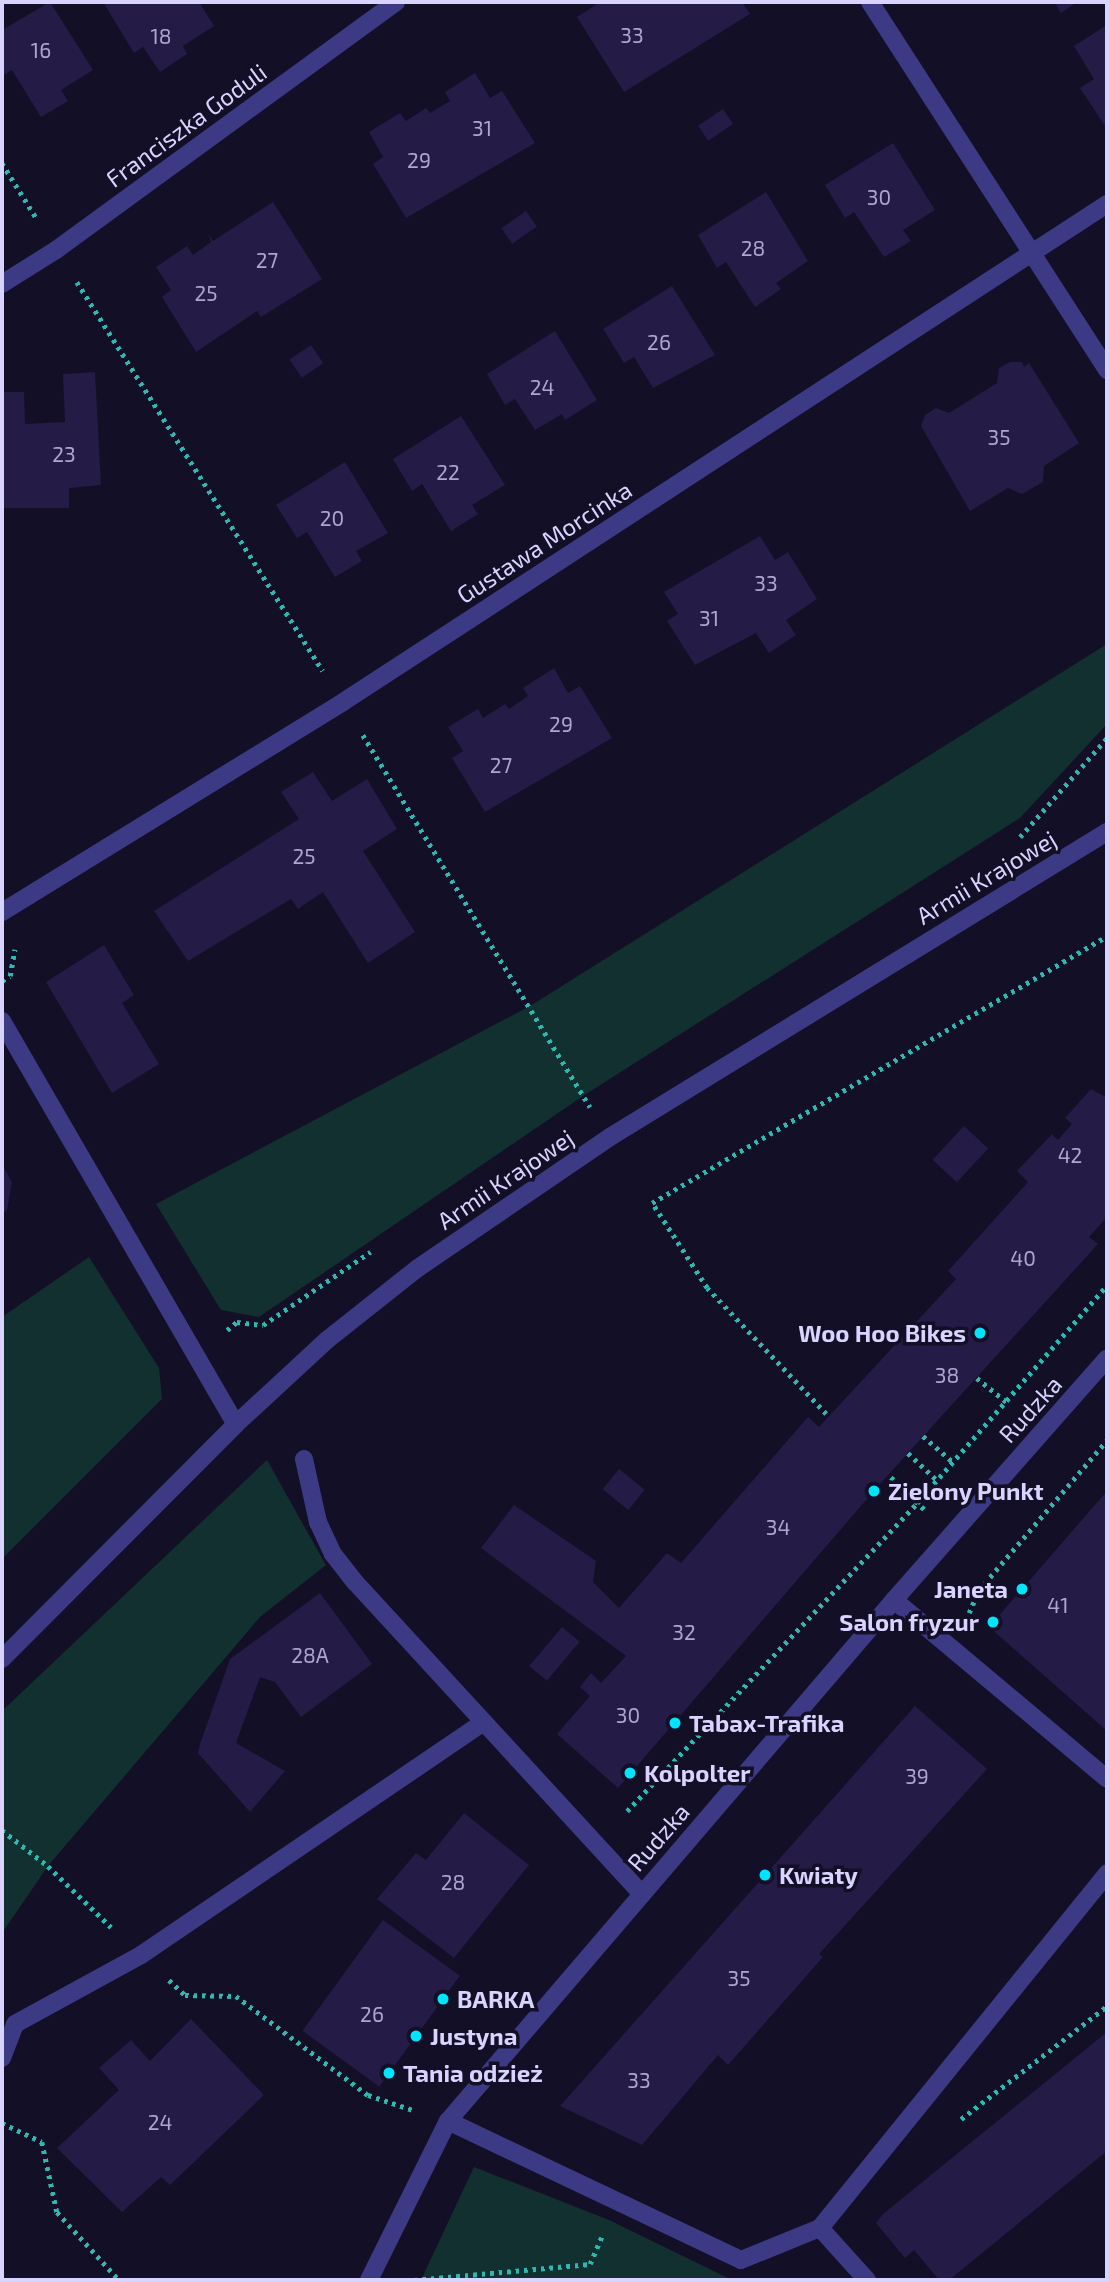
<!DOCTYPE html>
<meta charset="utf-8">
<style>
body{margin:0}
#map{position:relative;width:1109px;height:2282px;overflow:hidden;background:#130f26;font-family:"Exo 2",sans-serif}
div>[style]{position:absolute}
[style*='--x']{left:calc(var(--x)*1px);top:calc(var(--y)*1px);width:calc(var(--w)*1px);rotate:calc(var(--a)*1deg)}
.green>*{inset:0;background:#12302f}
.building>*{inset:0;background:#241b47;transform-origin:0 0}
.path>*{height:4.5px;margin-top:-2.25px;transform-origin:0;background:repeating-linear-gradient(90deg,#2fb8b0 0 3.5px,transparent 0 8.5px)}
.pedestrian>*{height:18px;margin:-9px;padding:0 9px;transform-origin:9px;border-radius:9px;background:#3d3a85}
.minor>*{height:18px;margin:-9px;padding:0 9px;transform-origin:9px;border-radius:9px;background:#3d3a85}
.tertiary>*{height:18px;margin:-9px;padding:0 9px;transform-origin:9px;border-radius:9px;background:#3d3a85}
.dots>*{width:19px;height:19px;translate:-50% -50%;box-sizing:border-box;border:4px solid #130f26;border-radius:50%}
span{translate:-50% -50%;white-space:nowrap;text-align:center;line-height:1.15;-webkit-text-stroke:7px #130f26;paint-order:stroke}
.number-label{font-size:21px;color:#aca6d1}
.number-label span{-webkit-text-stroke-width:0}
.street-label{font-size:24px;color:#d9d4ff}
.poi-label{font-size:24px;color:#d9d4ff;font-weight:700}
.right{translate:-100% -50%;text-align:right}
.left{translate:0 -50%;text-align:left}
.frame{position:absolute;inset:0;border:4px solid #d9d4ff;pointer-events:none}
</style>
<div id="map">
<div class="green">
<div style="clip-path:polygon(1107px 644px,1107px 724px,1020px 818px,583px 1096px,259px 1317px,221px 1310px,156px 1204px,530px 1006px)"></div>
<div style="clip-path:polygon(89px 1257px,159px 1368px,162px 1399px,2px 1559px,2px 1317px)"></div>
<div style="clip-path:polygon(267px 1460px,326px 1565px,260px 1617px,48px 1866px,2px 1933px,2px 1711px)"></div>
<div style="clip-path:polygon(474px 2167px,609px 2220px,732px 2280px,421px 2280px)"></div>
</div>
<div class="building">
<div style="clip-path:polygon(50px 2px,93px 70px,61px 90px,68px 101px,41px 117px,12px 70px,2px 76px,2px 30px)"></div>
<div style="clip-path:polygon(103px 2px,199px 2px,214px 26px,183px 46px,187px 54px,160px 72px,143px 47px,134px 53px)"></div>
<div style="clip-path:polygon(600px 2px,742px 2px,750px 14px,624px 92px,577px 17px)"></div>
<div style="clip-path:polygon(1054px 2px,1077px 2px,1061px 13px)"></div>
<div style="clip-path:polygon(1107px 25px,1107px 129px,1080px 88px,1094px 79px,1074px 46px)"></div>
<div style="clip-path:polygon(475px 73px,490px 98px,502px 91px,535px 143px,406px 218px,373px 164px,383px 157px,369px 132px,400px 113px,406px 121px,426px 108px,430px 113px,450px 101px,445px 92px)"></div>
<div style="left:723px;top:109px;width:18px;height:30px;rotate:56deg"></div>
<div style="clip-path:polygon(893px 143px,935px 210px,903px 230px,911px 241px,884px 257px,854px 212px,845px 218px,825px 185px)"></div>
<div style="clip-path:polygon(766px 192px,808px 261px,776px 283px,781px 289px,755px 307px,726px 262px,717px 268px,698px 235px)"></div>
<div style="clip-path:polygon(273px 202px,322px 279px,261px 317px,257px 311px,196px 352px,162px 297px,171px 290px,156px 267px,187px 246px,193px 255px,211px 242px,208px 233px,213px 241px)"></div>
<div style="left:526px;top:211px;width:19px;height:30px;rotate:55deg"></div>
<div style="clip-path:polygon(672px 286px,715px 355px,653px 388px,634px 357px,624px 363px,603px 329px)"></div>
<div style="clip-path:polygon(555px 331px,597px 400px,565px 420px,562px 414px,535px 430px,515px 399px,505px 405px,487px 374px)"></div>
<div style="left:311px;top:345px;width:22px;height:26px;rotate:56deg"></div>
<div style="clip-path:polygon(1010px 362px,1022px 362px,1024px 367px,1029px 363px,1079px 443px,1044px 466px,1043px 482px,1022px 494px,1008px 488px,970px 511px,921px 426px,925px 415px,936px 408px,949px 413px,997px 383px,999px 368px)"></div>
<div style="clip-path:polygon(95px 372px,101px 485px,69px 488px,69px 508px,2px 508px,2px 392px,24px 392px,25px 424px,65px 422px,63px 374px)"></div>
<div style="clip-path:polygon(461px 416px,505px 485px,472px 505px,478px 514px,451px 531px,422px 484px,412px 491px,393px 459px)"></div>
<div style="clip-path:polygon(345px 462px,388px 533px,356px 551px,362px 561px,335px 577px,307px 532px,297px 538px,276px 505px)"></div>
<div style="clip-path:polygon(760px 536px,775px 560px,788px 552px,817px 599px,786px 620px,796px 635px,769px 653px,756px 633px,695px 665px,667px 621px,678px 614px,664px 592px)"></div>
<div style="clip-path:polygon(554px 668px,568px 693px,580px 686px,612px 738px,485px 812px,452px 758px,463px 751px,448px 727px,478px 709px,483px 718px,505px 704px,509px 709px,528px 696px,523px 688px)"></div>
<div style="clip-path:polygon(313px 772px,332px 801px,367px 779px,397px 829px,363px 851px,415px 932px,368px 963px,323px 892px,298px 909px,291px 899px,188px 961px,154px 911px,299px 819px,281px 792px)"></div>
<div style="clip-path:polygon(104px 945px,134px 995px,122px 1003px,159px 1064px,112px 1093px,46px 982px)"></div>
<div style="clip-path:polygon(1091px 1089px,1107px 1098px,1107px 1217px,1089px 1237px,1098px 1244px,879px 1485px,618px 1788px,557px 1734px,590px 1696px,580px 1687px,591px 1673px,601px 1683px,626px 1656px,481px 1548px,514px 1505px,596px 1561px,593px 1582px,619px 1608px,667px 1553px,681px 1563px,808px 1417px,819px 1427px,956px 1279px,948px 1271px,1028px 1182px,1017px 1171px,1052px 1134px,1058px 1140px,1072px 1124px,1065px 1118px)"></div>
<div style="left:964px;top:1126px;width:33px;height:46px;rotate:43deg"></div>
<div style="clip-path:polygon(2px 1164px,12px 1182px,7px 1210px,2px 1214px)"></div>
<div style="left:619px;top:1469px;width:33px;height:26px;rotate:39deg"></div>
<div style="clip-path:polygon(1107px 1491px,1107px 1731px,989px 1627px)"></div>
<div style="clip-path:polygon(320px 1593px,372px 1664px,301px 1717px,275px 1682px,260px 1677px,236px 1743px,285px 1771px,250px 1812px,198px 1753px,200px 1744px,230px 1659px)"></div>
<div style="left:562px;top:1627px;width:23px;height:51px;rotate:40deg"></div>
<div style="clip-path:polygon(915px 1706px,987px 1769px,819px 1954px,823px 1957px,728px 2065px,718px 2055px,642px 2145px,560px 2106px)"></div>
<div style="clip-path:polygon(464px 1813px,529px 1865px,454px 1958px,377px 1899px,416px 1853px,426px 1860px)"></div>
<div style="left:383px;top:1920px;width:95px;height:137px;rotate:36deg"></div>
<div style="clip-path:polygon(191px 2019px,264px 2095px,170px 2185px,161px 2177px,122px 2212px,57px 2148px,119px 2090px,99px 2068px,131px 2040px,150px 2061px)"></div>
<div style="clip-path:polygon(1107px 2032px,1107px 2151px,949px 2280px,939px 2280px,914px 2250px,905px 2258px,876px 2223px,883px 2214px)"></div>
</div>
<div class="path">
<div style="--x:2;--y:163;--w:66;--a:58"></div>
<div style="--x:77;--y:282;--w:460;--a:57.7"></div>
<div style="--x:363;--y:735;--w:436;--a:58.6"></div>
<div style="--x:1020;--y:837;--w:132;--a:-48.7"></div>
<div style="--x:2;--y:981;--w:9;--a:-32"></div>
<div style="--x:10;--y:976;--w:27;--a:-80"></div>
<div style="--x:227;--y:1330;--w:13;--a:-39"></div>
<div style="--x:237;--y:1322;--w:26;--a:7"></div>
<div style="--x:263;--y:1325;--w:130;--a:-34.3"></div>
<div style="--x:977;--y:1378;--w:38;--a:39"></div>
<div style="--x:826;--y:1414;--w:173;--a:-133.4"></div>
<div style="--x:707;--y:1288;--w:101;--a:-122.9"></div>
<div style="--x:652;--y:1203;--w:528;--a:-30.4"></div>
<div style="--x:923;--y:1436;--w:40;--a:41"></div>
<div style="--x:908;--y:1453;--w:40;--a:43"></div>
<div style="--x:891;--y:1477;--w:47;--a:44.1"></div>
<div style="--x:969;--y:1613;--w:25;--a:-67"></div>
<div style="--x:979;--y:1590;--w:197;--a:-49.5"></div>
<div style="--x:627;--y:1811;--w:423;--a:-46.7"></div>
<div style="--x:917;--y:1503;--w:289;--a:-48.9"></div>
<div style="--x:2;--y:1830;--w:58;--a:38"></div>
<div style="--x:48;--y:1866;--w:88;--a:44.1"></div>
<div style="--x:169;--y:1980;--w:22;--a:43"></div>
<div style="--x:185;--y:1995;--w:51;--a:1.1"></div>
<div style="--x:236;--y:1996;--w:165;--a:36.9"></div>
<div style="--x:368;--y:2095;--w:47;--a:18.4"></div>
<div style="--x:961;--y:2119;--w:185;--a:-37.7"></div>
<div style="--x:2;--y:2123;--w:44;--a:25.4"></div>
<div style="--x:42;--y:2142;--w:72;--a:77.9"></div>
<div style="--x:57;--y:2212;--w:92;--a:47.6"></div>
<div style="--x:414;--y:2280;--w:177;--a:-5.2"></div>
<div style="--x:590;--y:2264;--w:30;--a:-67"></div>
</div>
<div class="pedestrian">
<div style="--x:870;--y:2;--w:438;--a:57.2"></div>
</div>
<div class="minor">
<div style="--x:2;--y:284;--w:64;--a:-32.2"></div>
<div style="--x:56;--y:250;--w:421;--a:-36.1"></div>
<div style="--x:2;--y:912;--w:400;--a:-31.6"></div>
<div style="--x:343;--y:702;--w:912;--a:-33.1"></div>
<div style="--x:2;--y:1021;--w:466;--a:59.9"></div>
<div style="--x:304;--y:1459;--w:65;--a:77.5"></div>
<div style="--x:318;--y:1522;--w:35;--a:65"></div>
<div style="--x:333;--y:1554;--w:36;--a:52"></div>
<div style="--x:355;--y:1582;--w:424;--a:47.4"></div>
<div style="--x:894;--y:1600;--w:278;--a:40"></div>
<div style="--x:2;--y:2058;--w:36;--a:-69"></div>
<div style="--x:15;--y:2024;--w:144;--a:-28.7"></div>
<div style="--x:141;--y:1955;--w:412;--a:-34.2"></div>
<div style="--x:448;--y:2121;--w:324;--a:25.4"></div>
<div style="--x:741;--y:2260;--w:85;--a:-22.1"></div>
<div style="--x:820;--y:2228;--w:457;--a:-51"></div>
<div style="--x:820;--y:2228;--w:70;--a:47.9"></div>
<div style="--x:369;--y:2280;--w:178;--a:-63.6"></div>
<div style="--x:448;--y:2121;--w:686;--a:-49.43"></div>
<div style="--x:894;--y:1600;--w:322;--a:-48.6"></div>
</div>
<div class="tertiary">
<div style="--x:2;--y:1659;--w:332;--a:-45.1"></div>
<div style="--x:236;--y:1424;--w:124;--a:-42.7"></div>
<div style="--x:327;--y:1340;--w:116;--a:-38.4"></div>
<div style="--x:418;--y:1268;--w:232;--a:-34.3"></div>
<div style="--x:610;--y:1137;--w:583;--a:-31.54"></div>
</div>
<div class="dots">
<div style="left:980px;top:1333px;background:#00e5ff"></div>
<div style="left:874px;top:1491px;background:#00e5ff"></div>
<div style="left:1022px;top:1589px;background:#00e5ff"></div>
<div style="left:993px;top:1622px;background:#00e5ff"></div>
<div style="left:675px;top:1723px;background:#00e5ff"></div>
<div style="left:630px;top:1773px;background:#00e5ff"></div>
<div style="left:765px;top:1875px;background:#00e5ff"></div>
<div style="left:443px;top:1999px;background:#00e5ff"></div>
<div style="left:416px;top:2036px;background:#00e5ff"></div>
<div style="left:389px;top:2073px;background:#00e5ff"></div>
</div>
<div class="number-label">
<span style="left:632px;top:35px">33</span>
<span style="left:161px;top:36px">18</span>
<span style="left:41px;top:50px">16</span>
<span style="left:482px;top:128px">31</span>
<span style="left:419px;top:160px">29</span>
<span style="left:879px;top:197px">30</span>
<span style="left:753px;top:248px">28</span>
<span style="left:267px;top:260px">27</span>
<span style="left:206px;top:293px">25</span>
<span style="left:659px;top:342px">26</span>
<span style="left:542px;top:387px">24</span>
<span style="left:999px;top:437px">35</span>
<span style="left:64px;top:454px">23</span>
<span style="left:448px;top:472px">22</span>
<span style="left:332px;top:518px">20</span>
<span style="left:766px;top:583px">33</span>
<span style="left:709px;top:618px">31</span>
<span style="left:561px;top:724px">29</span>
<span style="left:501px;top:765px">27</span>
<span style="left:304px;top:856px">25</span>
<span style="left:1070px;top:1155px">42</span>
<span style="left:1023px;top:1258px">40</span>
<span style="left:947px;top:1375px">38</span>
<span style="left:778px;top:1527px">34</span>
<span style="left:1058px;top:1605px">41</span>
<span style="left:684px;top:1632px">32</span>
<span style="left:310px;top:1655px">28A</span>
<span style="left:628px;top:1715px">30</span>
<span style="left:917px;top:1776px">39</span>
<span style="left:453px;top:1882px">28</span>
<span style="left:739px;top:1978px">35</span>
<span style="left:372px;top:2014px">26</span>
<span style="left:639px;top:2080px">33</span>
<span style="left:160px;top:2122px">24</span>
</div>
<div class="street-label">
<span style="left:186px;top:125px;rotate:-36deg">Franciszka Goduli</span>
<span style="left:544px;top:542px;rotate:-33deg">Gustawa Morcinka</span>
<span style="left:986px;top:877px;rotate:-31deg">Armii Krajowej</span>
<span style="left:505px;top:1179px;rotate:-34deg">Armii Krajowej</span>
<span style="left:1030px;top:1409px;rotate:-48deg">Rudzka</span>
<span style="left:658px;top:1837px;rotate:-49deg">Rudzka</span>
</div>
<div class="poi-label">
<span class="right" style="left:966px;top:1333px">Woo Hoo Bikes</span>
<span class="left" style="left:888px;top:1491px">Zielony Punkt</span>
<span class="right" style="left:1008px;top:1589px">Janeta</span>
<span class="right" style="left:979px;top:1622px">Salon fryzur</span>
<span class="left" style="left:689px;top:1723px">Tabax-Trafika</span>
<span class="left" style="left:644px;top:1773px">Kolpolter</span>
<span class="left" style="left:779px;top:1875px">Kwiaty</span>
<span class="left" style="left:457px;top:1999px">BARKA</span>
<span class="left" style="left:430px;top:2036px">Justyna</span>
<span class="left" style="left:403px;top:2073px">Tania odzież</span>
</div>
<div class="frame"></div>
</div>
